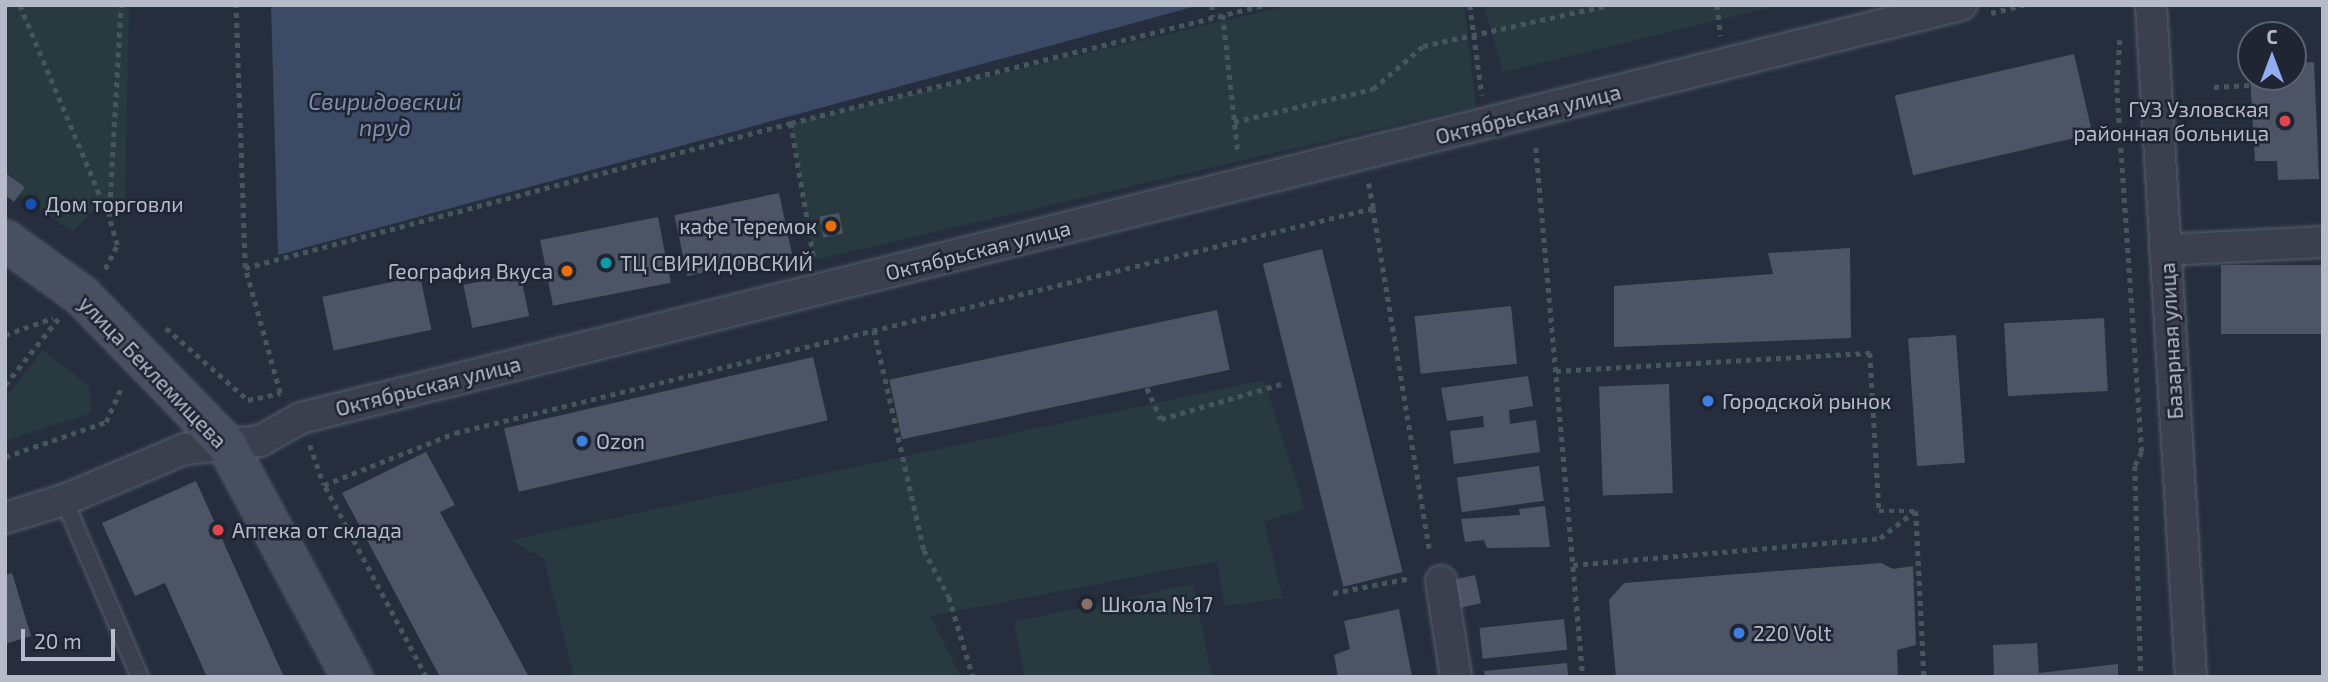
<!DOCTYPE html>
<meta charset="utf-8">
<style>
body{margin:0}
#map{position:relative;width:2328px;height:682px;overflow:hidden;background:#262e3e;font-family:"Exo 2",sans-serif}
div>[style]{position:absolute}
[style*='--x']{left:calc(var(--x)*1px);top:calc(var(--y)*1px);width:calc(var(--w)*1px);rotate:calc(var(--a)*1deg)}
.green>*{inset:0;background:#283a3f}
.water>*{inset:0;background:#3d4a65}
.building>*{inset:0;background:#4d5466;transform-origin:0 0}
.path>*{height:4.5px;margin-top:-2.25px;transform-origin:0;background:repeating-linear-gradient(90deg,#46575c 0 5px,transparent 0 10px)}
.roads{filter:drop-shadow(0 0 2px #585e6c) drop-shadow(0 0 2px #585e6c)}
.service>*{height:16px;margin:-8px;padding:0 8px;transform-origin:8px;border-radius:8px;background:#3a404e}
.minor>*{height:30px;margin:-15px;padding:0 15px;transform-origin:15px;border-radius:15px;background:#3a404e}
.secondary>*{height:38px;margin:-19px;padding:0 19px;transform-origin:19px;border-radius:19px;background:#484f61}
.dots>*{width:19px;height:19px;translate:-50% -50%;box-sizing:border-box;border:4px solid #1f2533;border-radius:50%}
span{translate:-50% -50%;white-space:nowrap;text-align:center;line-height:1.15;-webkit-text-stroke:5px #1f2533;paint-order:stroke}
.poi-label{font-size:21px;color:#b6bbc9}
.right{translate:-100% -50%;text-align:right}
.left{translate:0 -50%;text-align:left}
.street-label{font-size:21px;color:#b6bbc9}
.water-label{font-size:23px;color:#808eae;font-style:italic}
.frame{position:absolute;inset:0;border:7px solid #b6bbc9;pointer-events:none}
.north{position:absolute;left:2237px;top:21px;width:70px;height:70px;box-sizing:border-box;background:#1f2533;border:2px solid #5b616f;border-radius:50%;rotate:0deg;font-size:19px;font-weight:700;line-height:28px;text-align:center;color:#b6bbc9}
.north::after{content:'';display:block;margin:auto;width:24px;height:32px;background:#92adf2;clip-path:polygon(50% 0,100% 100%,50% 72%,0 100%)}
.scale{position:absolute;left:21px;top:629px;width:94px;height:32px;box-sizing:border-box;border:4px solid #b6bbc9;border-top:0;padding-left:9px;font-size:21px;line-height:24px;white-space:nowrap;color:#b6bbc9;-webkit-text-stroke:5px #1f2533;paint-order:stroke}
</style>
<div id="map">
<div class="green">
<div style="clip-path:polygon(5px 5px,129px 5px,125px 201px,102px 201px,72px 232px,5px 184px)"></div>
<div style="clip-path:polygon(1291px 5px,1464px 5px,1476px 106px,814px 260px,791px 123px)"></div>
<div style="clip-path:polygon(1484px 5px,1781px 5px,1503px 72px)"></div>
<div style="clip-path:polygon(43px 350px,89px 386px,91px 413px,5px 441px,5px 399px)"></div>
<div style="clip-path:polygon(1264px 380px,1305px 509px,1264px 521px,1283px 598px,1225px 606px,1217px 561px,930px 616px,961px 677px,574px 677px,544px 559px,511px 540px)"></div>
<div style="clip-path:polygon(1193px 584px,1212px 677px,1025px 677px,1014px 622px)"></div>
</div>
<div class="water">
<div style="clip-path:polygon(271px 5px,1200px 5px,278px 255px)"></div>
</div>
<div class="building">
<div style="left:2074px;top:54px;width:82px;height:184px;rotate:77deg"></div>
<div style="clip-path:polygon(2314px 62px,2319px 179px,2278px 180px,2277px 161px,2255px 161px,2250px 77px,2293px 77px,2293px 63px)"></div>
<div style="clip-path:polygon(5px 173px,25px 187px,14px 202px,5px 195px)"></div>
<div style="left:779px;top:193px;width:62px;height:107px;rotate:78deg"></div>
<div style="left:839px;top:213px;width:21px;height:20px;rotate:79deg"></div>
<div style="left:658px;top:217px;width:67px;height:120px;rotate:79deg"></div>
<div style="clip-path:polygon(1850px 248px,1851px 338px,1614px 347px,1614px 286px,1773px 274px,1768px 253px)"></div>
<div style="left:1322px;top:249px;width:333px;height:61px;rotate:76deg"></div>
<div style="left:2323px;top:265px;width:69px;height:102px;rotate:90deg"></div>
<div style="left:520px;top:273px;width:44px;height:58px;rotate:78deg"></div>
<div style="left:420px;top:276px;width:55px;height:100px;rotate:78deg"></div>
<div style="left:1511px;top:306px;width:58px;height:97px;rotate:84deg"></div>
<div style="left:1217px;top:310px;width:61px;height:335px;rotate:78deg"></div>
<div style="left:2104px;top:318px;width:73px;height:100px;rotate:87deg"></div>
<div style="left:1956px;top:335px;width:128px;height:48px;rotate:86deg"></div>
<div style="left:813px;top:357px;width:65px;height:317px;rotate:77deg"></div>
<div style="clip-path:polygon(1528px 376px,1533px 406px,1509px 410px,1510px 424px,1536px 420px,1540px 452px,1454px 464px,1450px 431px,1484px 427px,1483px 416px,1447px 421px,1441px 388px)"></div>
<div style="left:1669px;top:384px;width:109px;height:70px;rotate:88deg"></div>
<div style="clip-path:polygon(426px 452px,455px 505px,440px 512px,529px 677px,440px 677px,342px 493px)"></div>
<div style="left:1539px;top:466px;width:35px;height:83px;rotate:82deg"></div>
<div style="clip-path:polygon(196px 481px,284px 677px,207px 677px,165px 583px,135px 596px,102px 523px)"></div>
<div style="clip-path:polygon(1545px 506px,1550px 547px,1487px 548px,1484px 540px,1465px 542px,1461px 519px,1520px 515px,1519px 509px)"></div>
<div style="clip-path:polygon(1881px 563px,1893px 569px,1913px 566px,1916px 645px,1897px 650px,1898px 677px,1616px 677px,1609px 600px,1624px 583px)"></div>
<div style="clip-path:polygon(12px 573px,31px 636px,5px 644px,5px 575px)"></div>
<div style="left:1475px;top:575px;width:29px;height:23px;rotate:78deg"></div>
<div style="clip-path:polygon(1399px 609px,1412px 677px,1338px 677px,1334px 655px,1350px 649px,1344px 621px)"></div>
<div style="left:1564px;top:619px;width:31px;height:85px;rotate:84deg"></div>
<div style="clip-path:polygon(2037px 643px,2039px 673px,2118px 664px,2118px 677px,1994px 677px,1993px 645px)"></div>
<div style="clip-path:polygon(1567px 663px,1568px 677px,1485px 677px,1484px 671px)"></div>
</div>
<div class="path">
<div style="--x:20;--y:5;--w:227;--a:67.2"></div>
<div style="--x:1212;--y:5;--w:12;--a:85"></div>
<div style="--x:1470;--y:5;--w:91;--a:82.4"></div>
<div style="--x:1717;--y:5;--w:31;--a:83"></div>
<div style="--x:1991;--y:13;--w:34;--a:-14"></div>
<div style="--x:1223;--y:15;--w:139;--a:83.8"></div>
<div style="--x:2120;--y:40;--w:48;--a:93.6"></div>
<div style="--x:2117;--y:88;--w:365;--a:86.1"></div>
<div style="--x:2142;--y:452;--w:16;--a:117"></div>
<div style="--x:2135;--y:466;--w:211;--a:88.4"></div>
<div style="--x:2214;--y:87;--w:36;--a:-3"></div>
<div style="--x:1234;--y:122;--w:143;--a:-13.4"></div>
<div style="--x:1373;--y:89;--w:66;--a:-40.7"></div>
<div style="--x:1423;--y:46;--w:190;--a:-12.4"></div>
<div style="--x:791;--y:123;--w:138;--a:80.4"></div>
<div style="--x:1536;--y:148;--w:531;--a:84.92"></div>
<div style="--x:1373;--y:208;--w:349;--a:80.6"></div>
<div style="--x:245;--y:268;--w:565;--a:-14.87"></div>
<div style="--x:791;--y:123;--w:487;--a:-14"></div>
<div style="--x:105;--y:269;--w:27;--a:-63"></div>
<div style="--x:117;--y:245;--w:29;--a:-106"></div>
<div style="--x:109;--y:217;--w:212;--a:-86.8"></div>
<div style="--x:166;--y:328;--w:109;--a:41.3"></div>
<div style="--x:248;--y:400;--w:33;--a:-12"></div>
<div style="--x:280;--y:393;--w:130;--a:-105.6"></div>
<div style="--x:245;--y:268;--w:263;--a:-92"></div>
<div style="--x:874;--y:330;--w:226;--a:77.2"></div>
<div style="--x:924;--y:550;--w:53;--a:62"></div>
<div style="--x:949;--y:597;--w:84;--a:73.3"></div>
<div style="--x:5;--y:335;--w:51;--a:-19.5"></div>
<div style="--x:1556;--y:371;--w:315;--a:-3.3"></div>
<div style="--x:1870;--y:353;--w:158;--a:86.7"></div>
<div style="--x:1879;--y:511;--w:37;--a:0"></div>
<div style="--x:1916;--y:511;--w:166;--a:87.2"></div>
<div style="--x:5;--y:385;--w:85;--a:-51.2"></div>
<div style="--x:1147;--y:388;--w:34;--a:66"></div>
<div style="--x:1161;--y:419;--w:128;--a:-16.3"></div>
<div style="--x:310;--y:445;--w:42;--a:70.7"></div>
<div style="--x:5;--y:457;--w:107;--a:-19.1"></div>
<div style="--x:106;--y:422;--w:39;--a:-66"></div>
<div style="--x:1573;--y:565;--w:308;--a:-5"></div>
<div style="--x:1880;--y:538;--w:44;--a:-37.6"></div>
<div style="--x:1333;--y:593;--w:79;--a:-10.9"></div>
<div style="--x:426;--y:677;--w:217;--a:-118"></div>
<div style="--x:324;--y:485;--w:141;--a:-21.7"></div>
<div style="--x:455;--y:433;--w:945;--a:-13.77"></div>
<div style="--x:1373;--y:208;--w:26;--a:-101"></div>
</div>
<div class="roads">
<div class="service">
<div style="--x:64;--y:500;--w:193;--a:66.8"></div>
</div>
<div class="minor">
<div style="--x:2151;--y:5;--w:673;--a:86.59"></div>
<div style="--x:2165;--y:250;--w:158;--a:-2.9"></div>
<div style="--x:5;--y:518;--w:62;--a:-17"></div>
<div style="--x:64;--y:500;--w:131;--a:-22.9"></div>
<div style="--x:185;--y:449;--w:75;--a:-6.1"></div>
<div style="--x:260;--y:441;--w:47;--a:-29.3"></div>
<div style="--x:301;--y:418;--w:1711;--a:-13.97"></div>
<div style="--x:1441;--y:581;--w:97;--a:81.1"></div>
</div>
<div class="secondary">
<div style="--x:5;--y:240;--w:94;--a:35.9"></div>
<div style="--x:81;--y:295;--w:209;--a:45.8"></div>
<div style="--x:227;--y:445;--w:264;--a:61.7"></div>
</div>
</div>
<div class="dots">
<div style="left:2285px;top:121px;background:#e0444e"></div>
<div style="left:31px;top:204px;background:#1a4fb4"></div>
<div style="left:831px;top:226px;background:#e8710a"></div>
<div style="left:606px;top:263px;background:#0f9aa8"></div>
<div style="left:567px;top:271px;background:#e8710a"></div>
<div style="left:1708px;top:401px;background:#3f7fe0"></div>
<div style="left:582px;top:441px;background:#3f7fe0"></div>
<div style="left:218px;top:530px;background:#e0444e"></div>
<div style="left:1087px;top:604px;background:#8d6e63"></div>
<div style="left:1739px;top:633px;background:#3f7fe0"></div>
</div>
<div class="poi-label">
<span class="right" style="left:2269px;top:121px">ГУЗ Узловская<br>районная больница</span>
<span class="left" style="left:45px;top:204px">Дом торговли</span>
<span class="right" style="left:817px;top:226px">кафе Теремок</span>
<span class="left" style="left:620px;top:263px">ТЦ СВИРИДОВСКИЙ</span>
<span class="right" style="left:553px;top:271px">География Вкуса</span>
<span class="left" style="left:1722px;top:401px">Городской рынок</span>
<span class="left" style="left:596px;top:441px">Ozon</span>
<span class="left" style="left:232px;top:530px">Аптека от склада</span>
<span class="left" style="left:1101px;top:604px">Школа №17</span>
<span class="left" style="left:1753px;top:633px">220 Volt</span>
</div>
<div class="street-label">
<span style="left:1528px;top:114px;rotate:-14deg">Октябрьская улица</span>
<span style="left:978px;top:250px;rotate:-14deg">Октябрьская улица</span>
<span style="left:2171px;top:341px;rotate:-93deg">Базарная улица</span>
<span style="left:153px;top:372px;rotate:46deg">улица Беклемищева</span>
<span style="left:428px;top:386px;rotate:-14deg">Октябрьская улица</span>
</div>
<div class="water-label">
<span style="left:385px;top:114px">Свиридовский<br>пруд</span>
</div>
<div class="frame"></div>
<div class="north">С</div>
<div class="scale">20 m</div>
</div>
